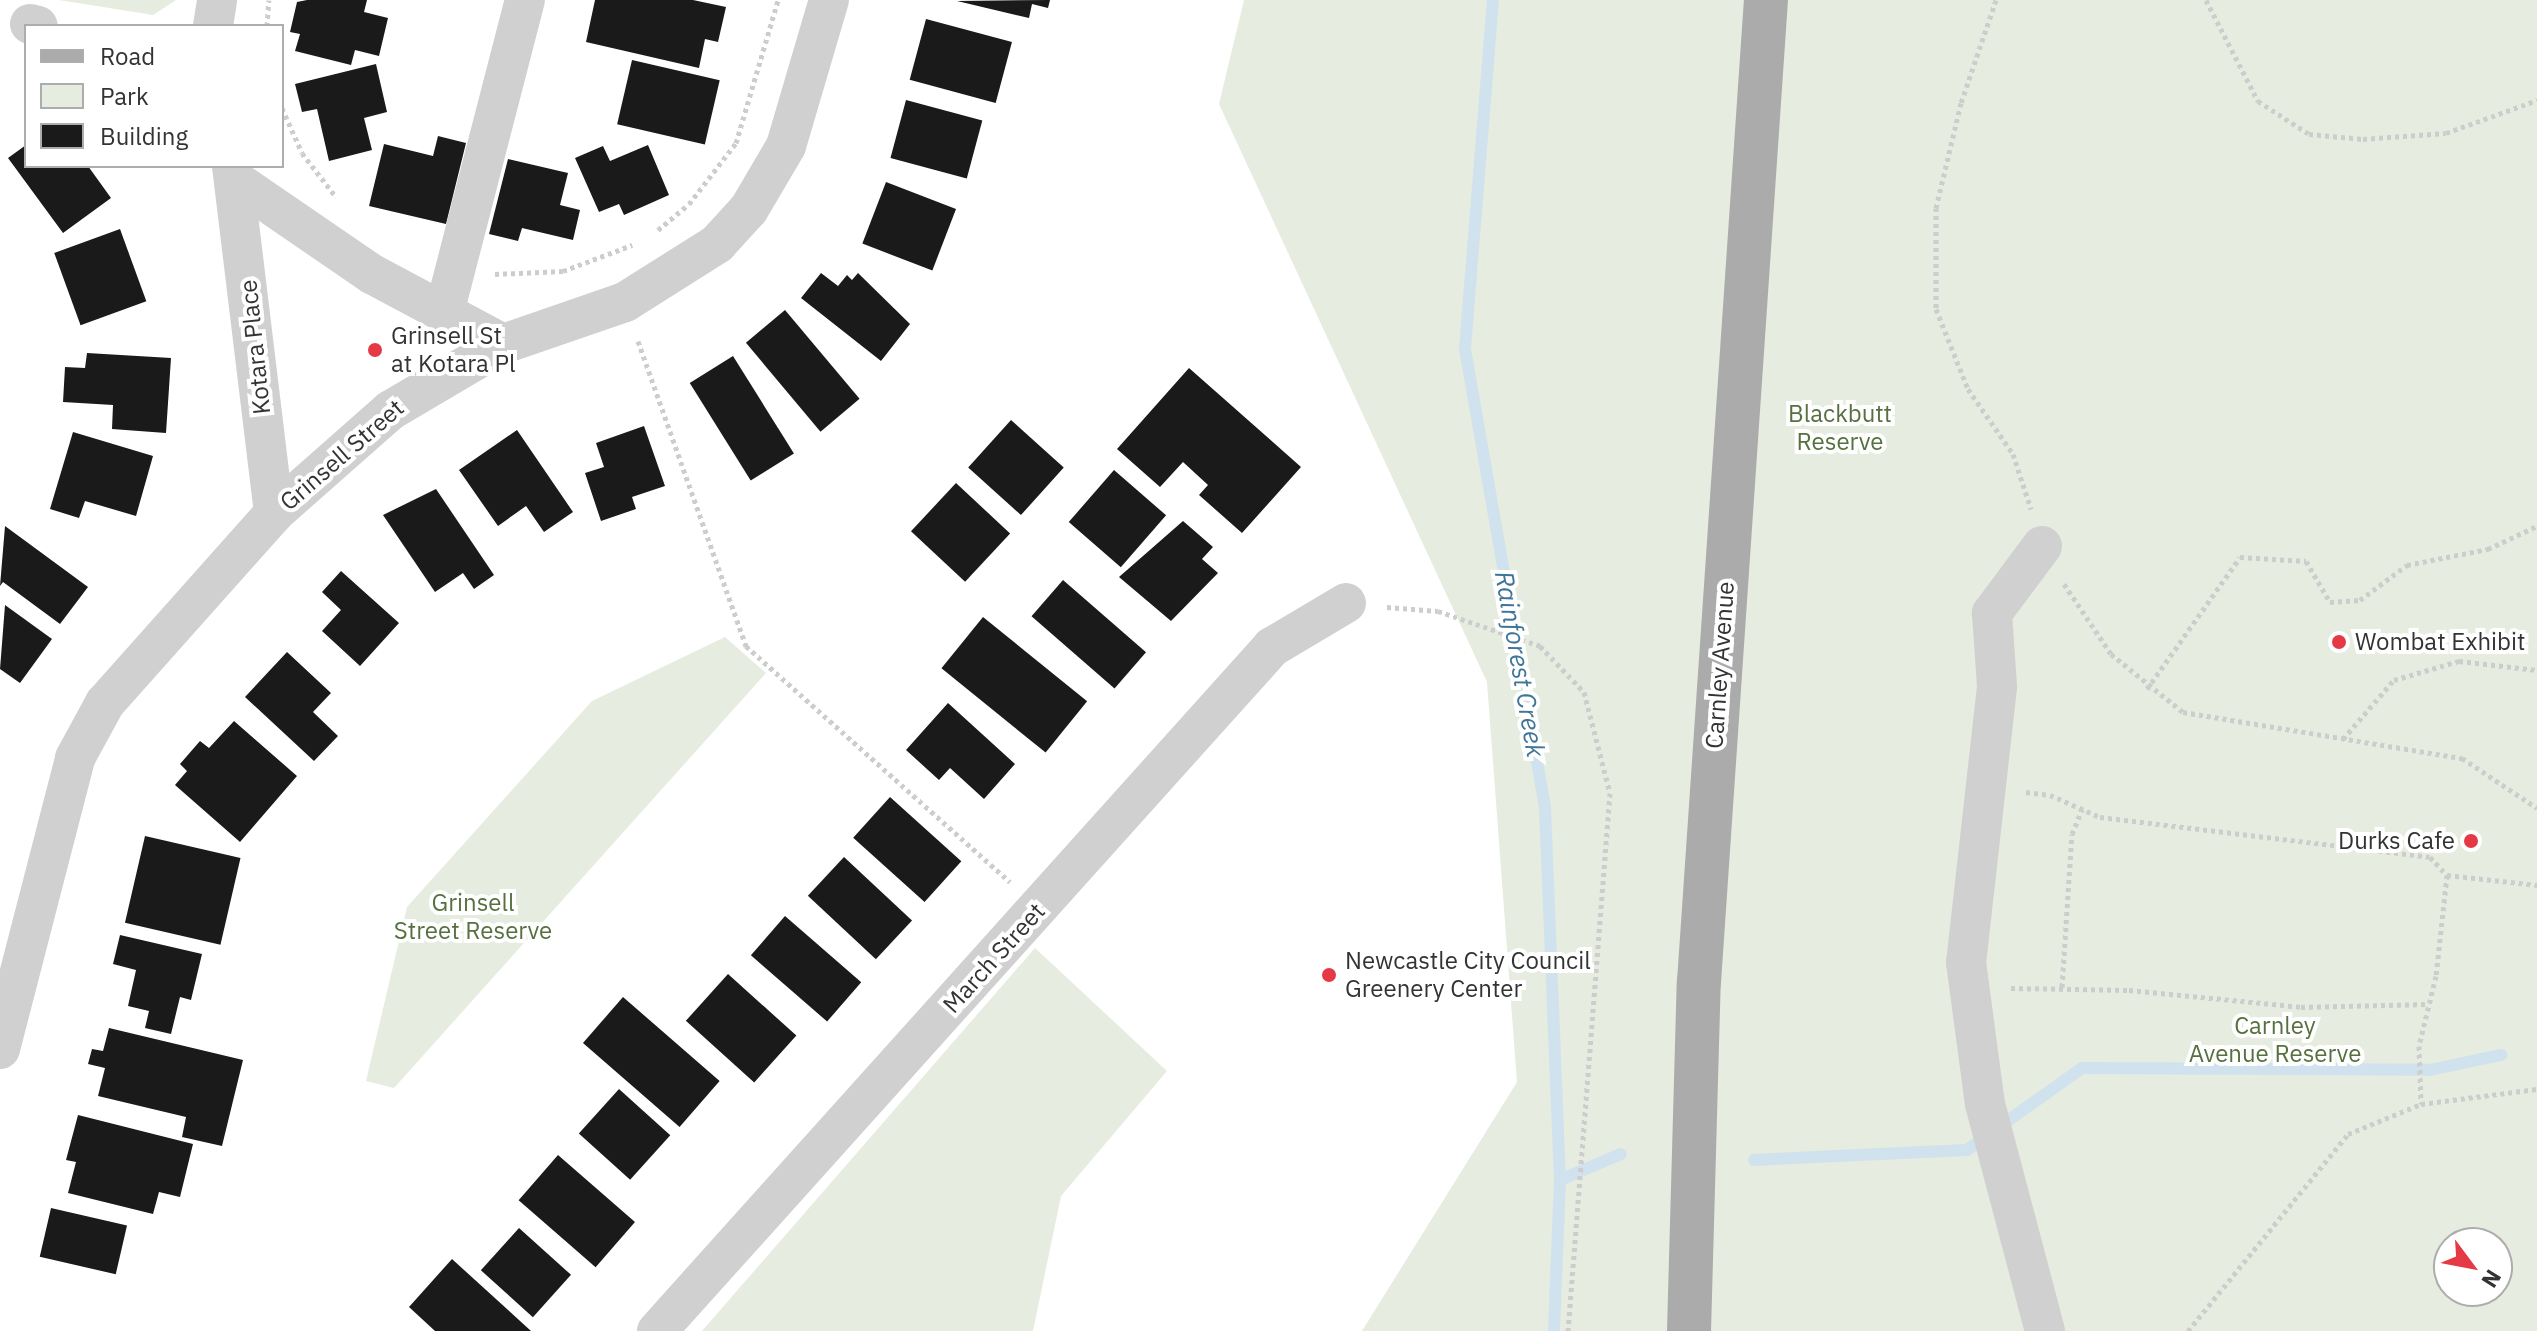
<!DOCTYPE html>
<style>
body{margin:0}
#map{position:relative;width:2537px;height:1331px;overflow:hidden;background:#fff;font-family:"IBM Plex Sans",sans-serif}
div>[style]{position:absolute}
[style*='--x']{left:calc(var(--x)*1px);top:calc(var(--y)*1px);width:calc(var(--w)*1px);rotate:calc(var(--a)*1deg)}
.green>*{inset:0;background:#e6ecdf}
.stream>*{height:12px;margin:-6px;padding:0 6px;transform-origin:6px;border-radius:6px;background:#cfe2ee}
.building>*{inset:0;background:#1a1a1a;transform-origin:0 0}
.path>*{height:5px;margin-top:-2.5px;transform-origin:0;background:repeating-linear-gradient(90deg,#cdcdcd 0 4px,transparent 0 8px)}
.minor>*{height:40px;margin:-20px;padding:0 20px;transform-origin:20px;border-radius:20px;background:#d0d0d0}
.major>*{height:44px;margin:-22px;padding:0 22px;transform-origin:22px;border-radius:22px;background:#ababab}
.dots>*{width:22px;height:22px;translate:-50% -50%;box-sizing:border-box;border:4px solid #fff;border-radius:50%}
span{translate:-50% -50%;white-space:nowrap;text-align:center;line-height:1.15;-webkit-text-stroke:8px #fff;paint-order:stroke}
.poi-label{font-size:24px;color:#333}
.left{translate:0 -50%;text-align:left}
.right{translate:-100% -50%;text-align:right}
.street-label{font-size:24px;color:#333}
.park-label{font-size:24px;color:#56703f}
.water-label{font-size:26px;color:#3f7597;font-style:italic}
.legend{position:absolute;left:24px;top:24px;width:260px;height:144px;box-sizing:border-box;background:#fff;border:2px solid #adadad;margin:0;padding:10px 14px;list-style:none;font-size:24px;color:#333}
.legend li{display:flex;align-items:center;gap:16px;height:40px}
.legend b{width:40px;border:2px solid #adadad}
.north{position:absolute;left:2433px;top:1227px;width:80px;height:80px;box-sizing:border-box;background:#fff;border:2px solid #adadad;border-radius:50%;rotate:122deg;font-size:22px;font-weight:700;line-height:32px;text-align:center;color:#333}
.north::after{content:'';display:block;margin:auto;width:28px;height:36px;background:#e63946;clip-path:polygon(50% 0,100% 100%,50% 72%,0 100%)}
</style>
<div id="map">
<div class="green">
<div style="clip-path:polygon(59px 0,176px 0,153px 15px)"></div>
<div style="clip-path:polygon(evenodd,1244px 0,2537px 0,2537px 1331px,1362px 1331px,1517px 1082px,1487px 682px,1219px 104px,1244px 0,2449px 1243px,2497px 1243px,2497px 1291px,2449px 1291px,2449px 1243px)"></div>
<div style="clip-path:polygon(725px 637px,766px 673px,394px 1088px,366px 1081px,407px 907px,592px 701px)"></div>
<div style="clip-path:polygon(1035px 948px,1167px 1071px,1061px 1196px,1033px 1331px,702px 1331px)"></div>
</div>
<div class="stream">
<div style="--x:1493;--y:0;--w:350;--a:94.6"></div>
<div style="--x:1465;--y:349;--w:466;--a:80.1"></div>
<div style="--x:1545;--y:808;--w:372;--a:87.7"></div>
<div style="--x:1560;--y:1180;--w:151;--a:92.3"></div>
<div style="--x:1754;--y:1160;--w:213;--a:-2.7"></div>
<div style="--x:1967;--y:1150;--w:141;--a:-35.5"></div>
<div style="--x:2082;--y:1068;--w:348;--a:0.3"></div>
<div style="--x:2430;--y:1070;--w:73;--a:-11.9"></div>
<div style="--x:1560;--y:1180;--w:66;--a:-23.1"></div>
</div>
<div class="building">
<div style="clip-path:polygon(307px 0,367px 0,364px 12px,388px 18px,379px 56px,355px 50px,351px 65px,295px 51px,300px 34px,290px 32px,297px 2px)"></div>
<div style="clip-path:polygon(595px 0,693px 0,726px 7px,718px 42px,705px 39px,699px 68px,586px 42px)"></div>
<div style="clip-path:polygon(1050px 0,1048px 8px,1032px 4px,1029px 18px,957px 1px)"></div>
<div style="left:926px;top:19px;width:89px;height:63px;rotate:15deg"></div>
<div style="left:632px;top:60px;width:90px;height:66px;rotate:13deg"></div>
<div style="clip-path:polygon(376px 64px,387px 112px,364px 118px,372px 150px,329px 161px,317px 109px,302px 112px,295px 84px)"></div>
<div style="left:906px;top:100px;width:79px;height:60px;rotate:15deg"></div>
<div style="clip-path:polygon(438px 136px,466px 143px,446px 224px,369px 206px,384px 144px,433px 156px)"></div>
<div style="clip-path:polygon(26px 145px,26px 166px,88px 166px,111px 198px,63px 233px,8px 158px)"></div>
<div style="clip-path:polygon(648px 145px,669px 195px,624px 215px,619px 204px,599px 212px,575px 158px,603px 146px,610px 161px)"></div>
<div style="clip-path:polygon(508px 159px,568px 173px,560px 205px,580px 210px,573px 240px,522px 228px,518px 241px,489px 234px)"></div>
<div style="left:886px;top:182px;width:75px;height:66px;rotate:21deg"></div>
<div style="left:120px;top:229px;width:77px;height:70px;rotate:70deg"></div>
<div style="clip-path:polygon(821px 273px,838px 286px,847px 275px,852px 280px,858px 273px,910px 324px,881px 361px,801px 298px)"></div>
<div style="left:785px;top:310px;width:116px;height:51px;rotate:50deg"></div>
<div style="clip-path:polygon(87px 353px,171px 358px,166px 433px,112px 429px,113px 405px,63px 402px,65px 367px,85px 368px)"></div>
<div style="left:733px;top:356px;width:115px;height:51px;rotate:58deg"></div>
<div style="clip-path:polygon(1189px 368px,1301px 467px,1242px 533px,1199px 495px,1208px 485px,1183px 462px,1160px 487px,1117px 449px)"></div>
<div style="left:1011px;top:420px;width:71px;height:64px;rotate:42deg"></div>
<div style="clip-path:polygon(644px 426px,665px 486px,632px 497px,636px 509px,601px 521px,585px 473px,604px 467px,596px 443px)"></div>
<div style="clip-path:polygon(517px 430px,573px 512px,544px 532px,526px 506px,498px 526px,459px 470px)"></div>
<div style="clip-path:polygon(73px 432px,153px 456px,136px 516px,85px 501px,79px 518px,50px 509px)"></div>
<div style="left:1114px;top:470px;width:69px;height:69px;rotate:41deg"></div>
<div style="left:956px;top:483px;width:74px;height:66px;rotate:43deg"></div>
<div style="clip-path:polygon(436px 489px,494px 575px,474px 589px,463px 573px,435px 592px,383px 515px)"></div>
<div style="clip-path:polygon(1183px 521px,1213px 547px,1202px 559px,1218px 573px,1171px 621px,1119px 577px)"></div>
<div style="clip-path:polygon(5px 526px,88px 587px,60px 624px,3px 582px,0 586px)"></div>
<div style="clip-path:polygon(341px 571px,399px 623px,360px 666px,322px 631px,341px 610px,322px 592px)"></div>
<div style="left:1063px;top:580px;width:110px;height:48px;rotate:41deg"></div>
<div style="clip-path:polygon(5px 605px,52px 639px,20px 683px,0 669px)"></div>
<div style="left:983px;top:617px;width:134px;height:66px;rotate:39deg"></div>
<div style="clip-path:polygon(287px 652px,331px 693px,313px 712px,338px 736px,314px 761px,245px 697px)"></div>
<div style="clip-path:polygon(948px 703px,1015px 764px,984px 799px,950px 768px,939px 780px,906px 750px)"></div>
<div style="clip-path:polygon(234px 721px,297px 776px,240px 842px,175px 785px,187px 771px,180px 764px,200px 741px,209px 748px)"></div>
<div style="left:890px;top:797px;width:96px;height:55px;rotate:42deg"></div>
<div style="left:145px;top:836px;width:98px;height:89px;rotate:13deg"></div>
<div style="left:844px;top:857px;width:93px;height:53px;rotate:43deg"></div>
<div style="left:785px;top:916px;width:101px;height:52px;rotate:41deg"></div>
<div style="clip-path:polygon(120px 935px,202px 954px,191px 1000px,180px 997px,171px 1034px,145px 1028px,149px 1011px,128px 1006px,136px 970px,113px 964px)"></div>
<div style="left:728px;top:974px;width:92px;height:63px;rotate:42deg"></div>
<div style="left:623px;top:997px;width:128px;height:61px;rotate:41deg"></div>
<div style="clip-path:polygon(109px 1028px,243px 1060px,222px 1146px,182px 1137px,186px 1117px,98px 1096px,105px 1068px,88px 1064px,92px 1049px,103px 1051px)"></div>
<div style="left:619px;top:1089px;width:69px;height:60px;rotate:42deg"></div>
<div style="clip-path:polygon(78px 1115px,193px 1144px,180px 1197px,159px 1192px,153px 1214px,68px 1193px,76px 1162px,66px 1160px)"></div>
<div style="left:558px;top:1155px;width:102px;height:60px;rotate:41deg"></div>
<div style="left:51px;top:1208px;width:78px;height:50px;rotate:13deg"></div>
<div style="left:519px;top:1228px;width:70px;height:57px;rotate:42deg"></div>
<div style="clip-path:polygon(452px 1259px,531px 1331px,435px 1331px,409px 1307px)"></div>
</div>
<div class="path">
<div style="--x:1996;--y:0;--w:109;--a:108.8"></div>
<div style="--x:1961;--y:103;--w:108;--a:103.4"></div>
<div style="--x:1936;--y:208;--w:101;--a:90"></div>
<div style="--x:1936;--y:309;--w:86;--a:68.2"></div>
<div style="--x:1968;--y:389;--w:79;--a:55.3"></div>
<div style="--x:2013;--y:454;--w:58;--a:71.9"></div>
<div style="--x:2206;--y:0;--w:114;--a:62.8"></div>
<div style="--x:2258;--y:101;--w:61;--a:32.9"></div>
<div style="--x:2309;--y:134;--w:54;--a:5.3"></div>
<div style="--x:2363;--y:139;--w:83;--a:-4.1"></div>
<div style="--x:2446;--y:133;--w:97;--a:-19.9"></div>
<div style="--x:267;--y:26;--w:26;--a:-86"></div>
<div style="--x:282;--y:108;--w:49;--a:66"></div>
<div style="--x:302;--y:153;--w:56;--a:52.3"></div>
<div style="--x:658;--y:230;--w:40;--a:-40"></div>
<div style="--x:689;--y:204;--w:77;--a:-52.4"></div>
<div style="--x:736;--y:143;--w:149;--a:-73.6"></div>
<div style="--x:495;--y:274;--w:68;--a:-2.5"></div>
<div style="--x:563;--y:271;--w:74;--a:-20.6"></div>
<div style="--x:638;--y:341;--w:324;--a:70.5"></div>
<div style="--x:746;--y:646;--w:354;--a:41.8"></div>
<div style="--x:2064;--y:584;--w:84;--a:56.1"></div>
<div style="--x:2111;--y:654;--w:92;--a:38.9"></div>
<div style="--x:2183;--y:712;--w:283;--a:9.4"></div>
<div style="--x:2462;--y:758;--w:90;--a:33.7"></div>
<div style="--x:1387;--y:607;--w:51;--a:4.5"></div>
<div style="--x:1438;--y:611;--w:108;--a:18.9"></div>
<div style="--x:1540;--y:646;--w:64;--a:46.3"></div>
<div style="--x:1584;--y:692;--w:104;--a:75.6"></div>
<div style="--x:1610;--y:793;--w:540;--a:94.46"></div>
<div style="--x:2147;--y:689;--w:161;--a:-54.8"></div>
<div style="--x:2240;--y:557;--w:66;--a:3.5"></div>
<div style="--x:2306;--y:561;--w:48;--a:59.7"></div>
<div style="--x:2330;--y:602;--w:30;--a:-4"></div>
<div style="--x:2360;--y:600;--w:59;--a:-36.7"></div>
<div style="--x:2407;--y:565;--w:83;--a:-11.2"></div>
<div style="--x:2488;--y:549;--w:54;--a:-25.1"></div>
<div style="--x:2343;--y:739;--w:78;--a:-49.2"></div>
<div style="--x:2394;--y:680;--w:68;--a:-16.3"></div>
<div style="--x:2459;--y:661;--w:79;--a:6.6"></div>
<div style="--x:2026;--y:792;--w:24;--a:7"></div>
<div style="--x:2050;--y:795;--w:55;--a:23.7"></div>
<div style="--x:2100;--y:817;--w:332;--a:6.9"></div>
<div style="--x:2430;--y:857;--w:25;--a:47"></div>
<div style="--x:2447;--y:875;--w:102;--a:96.2"></div>
<div style="--x:2436;--y:976;--w:72;--a:103.7"></div>
<div style="--x:2419;--y:1046;--w:58;--a:88"></div>
<div style="--x:2447;--y:875;--w:91;--a:6.3"></div>
<div style="--x:2062;--y:987;--w:153;--a:-86.3"></div>
<div style="--x:2072;--y:834;--w:27;--a:-68"></div>
<div style="--x:2011;--y:988;--w:118;--a:1"></div>
<div style="--x:2129;--y:990;--w:173;--a:5.6"></div>
<div style="--x:2301;--y:1007;--w:128;--a:-1.3"></div>
<div style="--x:2188;--y:1331;--w:254;--a:-50.9"></div>
<div style="--x:2348;--y:1134;--w:79;--a:-22.3"></div>
<div style="--x:2421;--y:1104;--w:117;--a:-7.4"></div>
</div>
<div class="minor">
<div style="--x:30;--y:24;--w:8;--a:14"></div>
<div style="--x:213;--y:26;--w:26;--a:-81"></div>
<div style="--x:232;--y:166;--w:350;--a:83.1"></div>
<div style="--x:236;--y:181;--w:165;--a:34.4"></div>
<div style="--x:372;--y:274;--w:149;--a:28.1"></div>
<div style="--x:445;--y:309;--w:319;--a:-75.5"></div>
<div style="--x:2042;--y:546;--w:84;--a:126.7"></div>
<div style="--x:1992;--y:613;--w:74;--a:86.1"></div>
<div style="--x:1997;--y:687;--w:277;--a:96.4"></div>
<div style="--x:1966;--y:962;--w:143;--a:82.4"></div>
<div style="--x:1985;--y:1104;--w:235;--a:75.2"></div>
<div style="--x:0;--y:1049;--w:301;--a:-75.5"></div>
<div style="--x:75;--y:758;--w:63;--a:-61.4"></div>
<div style="--x:105;--y:703;--w:254;--a:-48.3"></div>
<div style="--x:274;--y:513;--w:156;--a:-41.4"></div>
<div style="--x:391;--y:410;--w:130;--a:-30.5"></div>
<div style="--x:503;--y:344;--w:129;--a:-19"></div>
<div style="--x:625;--y:302;--w:109;--a:-32.2"></div>
<div style="--x:717;--y:244;--w:47;--a:-47.6"></div>
<div style="--x:749;--y:209;--w:73;--a:-59.6"></div>
<div style="--x:786;--y:146;--w:152;--a:-73.6"></div>
<div style="--x:657;--y:1331;--w:920;--a:-48.04"></div>
<div style="--x:1272;--y:647;--w:86;--a:-30.7"></div>
</div>
<div class="major">
<div style="--x:1689;--y:1331;--w:349;--a:-88.4"></div>
<div style="--x:1699;--y:982;--w:984;--a:-86.1"></div>
</div>
<div class="dots">
<div style="left:375px;top:350px;background:#e63946"></div>
<div style="left:2339px;top:642px;background:#e63946"></div>
<div style="left:2471px;top:841px;background:#e63946"></div>
<div style="left:1329px;top:975px;background:#e63946"></div>
</div>
<div class="poi-label">
<span class="left" style="left:391px;top:350px">Grinsell St<br>at Kotara Pl</span>
<span class="left" style="left:2355px;top:642px">Wombat Exhibit</span>
<span class="right" style="left:2455px;top:841px">Durks Cafe</span>
<span class="left" style="left:1345px;top:975px">Newcastle City Council<br>Greenery Center</span>
</div>
<div class="street-label">
<span style="left:255px;top:347px;rotate:-96deg">Kotara Place</span>
<span style="left:342px;top:455px;rotate:-41deg">Grinsell Street</span>
<span style="left:1720px;top:665px;rotate:-86deg">Carnley Avenue</span>
<span style="left:994px;top:958px;rotate:-48deg">March Street</span>
</div>
<div class="park-label">
<span style="left:1840px;top:428px">Blackbutt<br>Reserve</span>
<span style="left:473px;top:917px">Grinsell<br>Street Reserve</span>
<span style="left:2275px;top:1040px">Carnley<br>Avenue Reserve</span>
</div>
<div class="water-label">
<span style="left:1520px;top:664px;rotate:80deg">Rainforest Creek</span>
</div>
<ul class="legend">
<li><b style="height:10px;background:#ababab"></b>Road</li>
<li><b style="height:22px;background:#e6ecdf"></b>Park</li>
<li><b style="height:22px;background:#1a1a1a"></b>Building</li>
</ul>
<div class="north">N</div>
</div>
